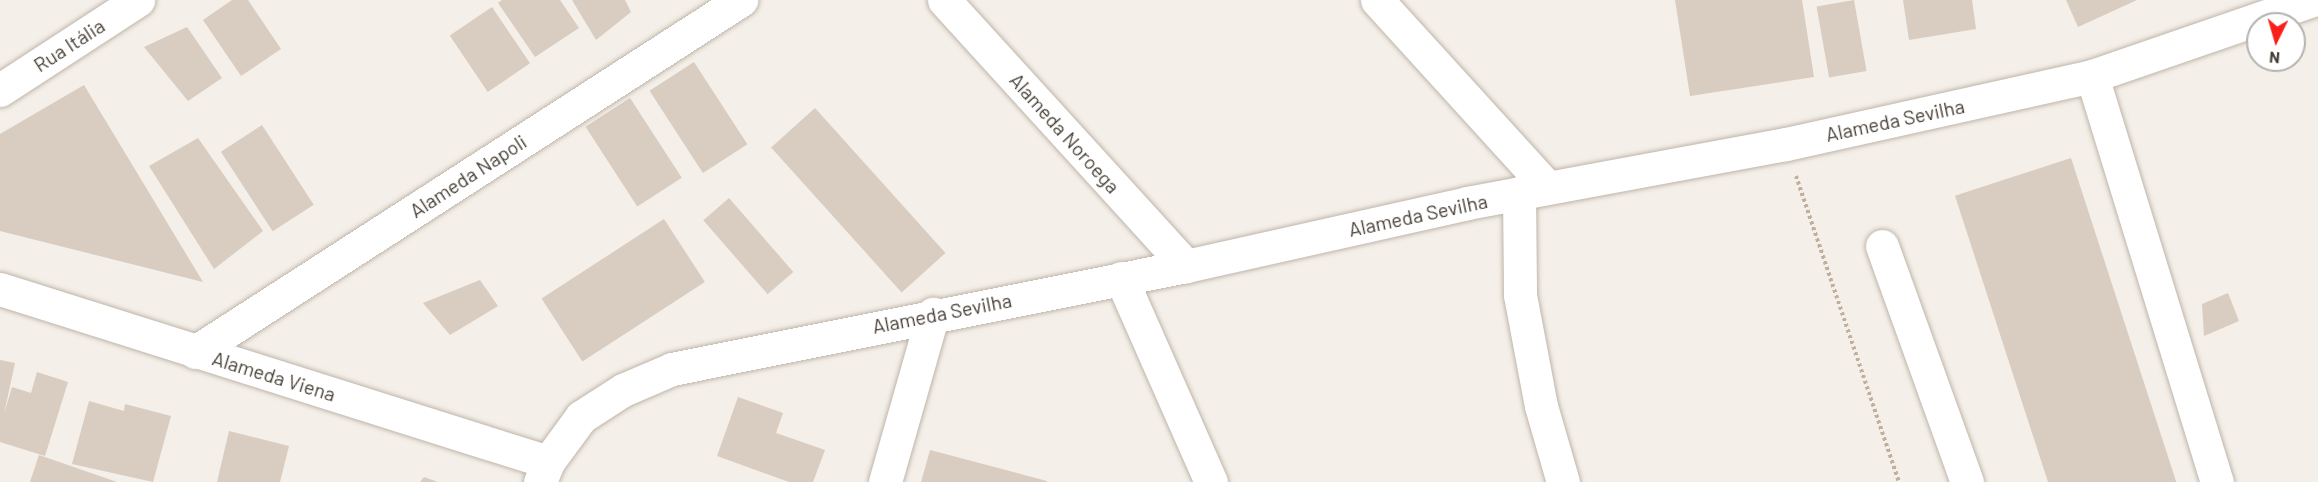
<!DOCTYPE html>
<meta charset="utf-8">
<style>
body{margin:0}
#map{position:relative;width:2318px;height:482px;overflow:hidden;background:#f4efe8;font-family:Barlow,sans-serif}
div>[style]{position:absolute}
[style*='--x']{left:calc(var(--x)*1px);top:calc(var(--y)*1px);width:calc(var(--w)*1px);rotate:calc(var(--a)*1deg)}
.building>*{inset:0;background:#d9ccc0;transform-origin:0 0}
.path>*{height:4px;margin-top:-2px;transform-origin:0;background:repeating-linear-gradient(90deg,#c1af9c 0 3px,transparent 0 6px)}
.roads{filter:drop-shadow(0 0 2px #bfb5aa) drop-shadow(0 0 2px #bfb5aa)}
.minor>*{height:33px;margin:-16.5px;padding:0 16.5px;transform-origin:16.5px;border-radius:16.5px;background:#fff}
span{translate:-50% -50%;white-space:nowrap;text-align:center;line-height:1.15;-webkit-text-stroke:6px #fff;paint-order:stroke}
.street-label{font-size:20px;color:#473f36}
.north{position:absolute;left:2246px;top:12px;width:60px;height:60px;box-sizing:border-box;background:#fff;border:2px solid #b5b2af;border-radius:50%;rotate:185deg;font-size:16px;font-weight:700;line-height:24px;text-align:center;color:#473f36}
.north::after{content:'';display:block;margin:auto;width:21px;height:27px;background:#fa1f19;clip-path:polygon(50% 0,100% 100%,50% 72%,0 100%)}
</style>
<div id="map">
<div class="building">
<div style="clip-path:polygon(232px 0,248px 0,281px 49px,241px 76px,203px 20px)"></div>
<div style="clip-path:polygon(502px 0,560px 0,579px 28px,535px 57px,498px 3px)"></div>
<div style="clip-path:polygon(572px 0,625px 0,631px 12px,596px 40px)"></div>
<div style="clip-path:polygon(1675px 0,1802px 0,1814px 77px,1690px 96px)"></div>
<div style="left:1854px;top:0;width:72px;height:38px;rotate:80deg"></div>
<div style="clip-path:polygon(1903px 0,1972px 0,1976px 29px,1909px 40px)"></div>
<div style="clip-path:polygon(2066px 0,2137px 0,2078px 27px)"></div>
<div style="left:492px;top:7px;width:68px;height:51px;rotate:56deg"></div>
<div style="clip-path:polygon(187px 27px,222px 78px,188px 101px,144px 47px)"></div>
<div style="left:694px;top:62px;width:98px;height:53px;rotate:57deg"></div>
<div style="clip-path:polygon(84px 85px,203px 282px,0 231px,0 134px)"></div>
<div style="left:630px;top:98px;width:95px;height:53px;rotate:57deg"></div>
<div style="left:815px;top:108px;width:195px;height:59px;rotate:48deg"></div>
<div style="left:262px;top:125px;width:95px;height:49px;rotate:57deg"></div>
<div style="clip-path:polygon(198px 138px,263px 231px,214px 269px,149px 166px)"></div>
<div style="left:2071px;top:158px;width:342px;height:122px;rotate:72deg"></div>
<div style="left:729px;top:198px;width:98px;height:34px;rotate:49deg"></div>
<div style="left:664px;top:219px;width:75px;height:146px;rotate:57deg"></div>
<div style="clip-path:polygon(480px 280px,498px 306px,450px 335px,423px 303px)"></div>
<div style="clip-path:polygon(2228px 293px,2239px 321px,2204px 336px,2202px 304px)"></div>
<div style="clip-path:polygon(0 360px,15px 363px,4px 414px,12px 387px,31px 393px,37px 372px,68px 382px,45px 456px,0 442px)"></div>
<div style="clip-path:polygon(738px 397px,783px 413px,776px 433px,825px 450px,813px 482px,789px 482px,717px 456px)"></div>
<div style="clip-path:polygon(89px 401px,124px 411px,125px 404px,171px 416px,153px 482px,72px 464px)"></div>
<div style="clip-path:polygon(229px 431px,289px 446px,280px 482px,217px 482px)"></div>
<div style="clip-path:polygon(930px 450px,1047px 481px,1047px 482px,921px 482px)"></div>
<div style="clip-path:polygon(39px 455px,117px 482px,30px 482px)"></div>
<div style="clip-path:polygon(424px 477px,438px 482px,420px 482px)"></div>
</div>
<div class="path">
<div style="--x:1796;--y:176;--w:323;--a:71.4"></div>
</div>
<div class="roads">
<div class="minor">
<div style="--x:944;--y:0;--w:360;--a:47.7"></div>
<div style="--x:1377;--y:0;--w:253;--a:47.7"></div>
<div style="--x:2092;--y:76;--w:425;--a:72.9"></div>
<div style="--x:0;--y:90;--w:165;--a:-33.1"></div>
<div style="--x:1519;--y:193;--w:102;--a:89.4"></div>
<div style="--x:1520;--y:295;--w:113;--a:79.3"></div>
<div style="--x:1541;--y:406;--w:79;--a:73.9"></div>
<div style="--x:1882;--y:246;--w:251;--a:70.2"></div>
<div style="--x:1121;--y:278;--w:223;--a:66.2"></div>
<div style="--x:0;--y:289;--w:575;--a:17.52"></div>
<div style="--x:195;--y:352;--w:650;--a:-32.81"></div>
<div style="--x:540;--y:482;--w:22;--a:-68"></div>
<div style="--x:548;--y:462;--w:56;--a:-53.7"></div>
<div style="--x:581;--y:417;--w:50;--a:-32.7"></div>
<div style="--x:623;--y:390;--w:53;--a:-23.2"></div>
<div style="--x:672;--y:369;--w:524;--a:-11.33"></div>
<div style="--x:1186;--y:266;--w:288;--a:-12.6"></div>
<div style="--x:1467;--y:203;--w:324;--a:-10.5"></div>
<div style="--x:1786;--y:144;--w:313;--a:-12.5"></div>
<div style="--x:2092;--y:76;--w:234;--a:-19"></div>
<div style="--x:885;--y:482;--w:175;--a:-74.1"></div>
</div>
</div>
<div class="street-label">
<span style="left:69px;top:45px;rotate:-33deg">Rua Itália</span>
<span style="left:1895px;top:120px;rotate:-12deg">Alameda Sevilha</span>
<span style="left:1065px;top:133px;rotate:48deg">Alameda Noroega</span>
<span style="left:468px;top:176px;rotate:-33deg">Alameda Napoli</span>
<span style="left:1418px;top:215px;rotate:-12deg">Alameda Sevilha</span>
<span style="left:942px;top:313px;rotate:-11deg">Alameda Sevilha</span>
<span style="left:274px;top:376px;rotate:17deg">Alameda Viena</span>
</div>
<div class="north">N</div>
</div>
